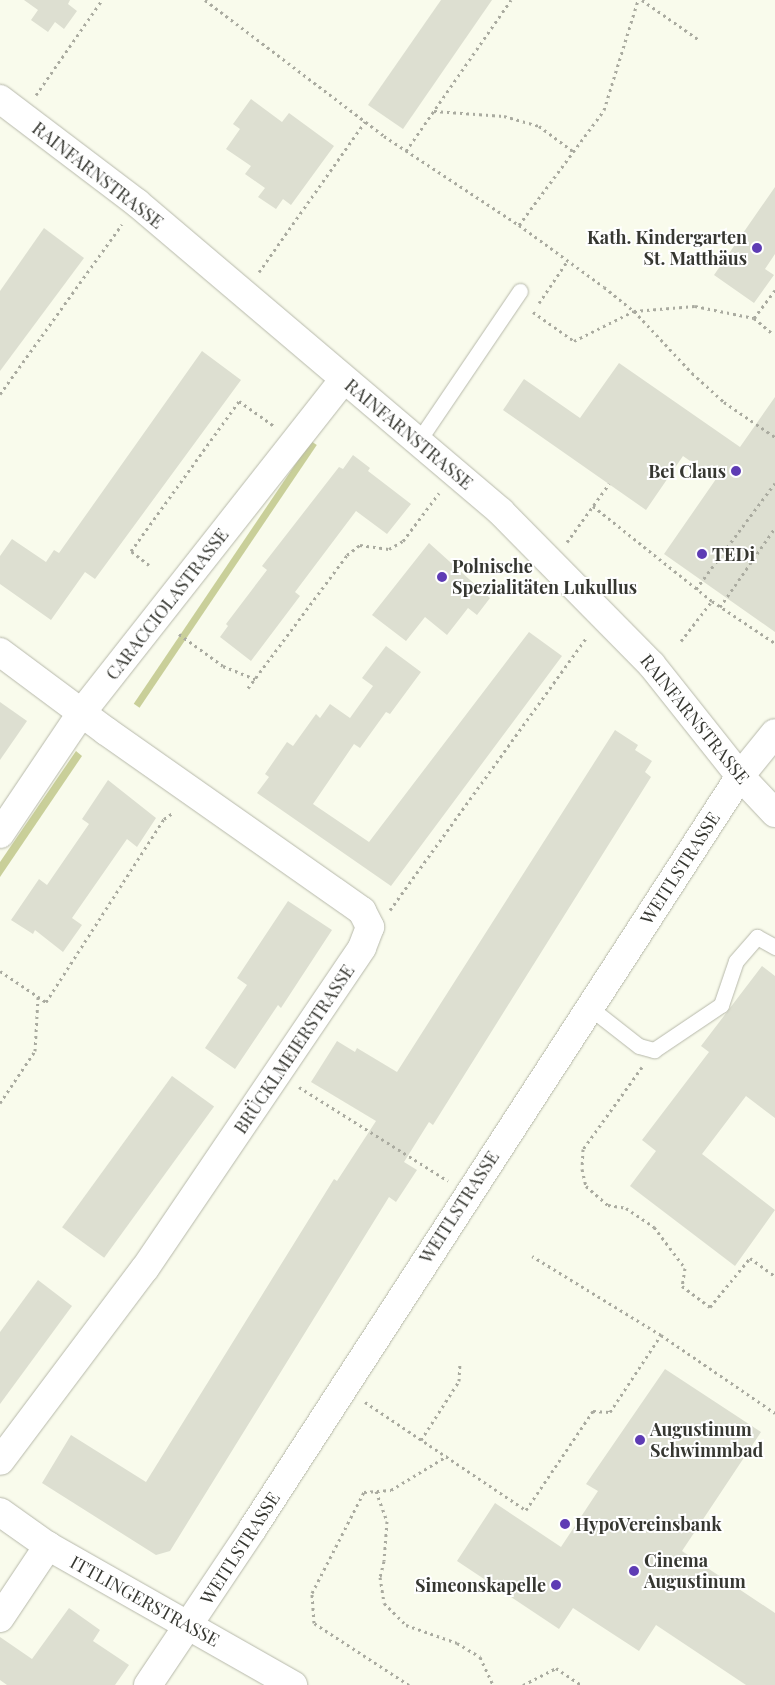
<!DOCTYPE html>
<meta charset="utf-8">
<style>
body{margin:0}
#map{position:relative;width:775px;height:1685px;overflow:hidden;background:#f9fbec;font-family:"Playfair Display",serif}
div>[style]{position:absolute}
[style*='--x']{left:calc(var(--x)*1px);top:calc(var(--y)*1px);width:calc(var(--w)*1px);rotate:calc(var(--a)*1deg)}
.green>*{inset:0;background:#c9cf99;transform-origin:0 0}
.building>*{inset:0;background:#dddfd1;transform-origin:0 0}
.path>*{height:3px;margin-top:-1.5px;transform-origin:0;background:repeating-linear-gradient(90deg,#aaaba0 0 2.5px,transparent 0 6.5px)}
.roads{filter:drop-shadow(0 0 1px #b6b8aa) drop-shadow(0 0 1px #b6b8aa)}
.service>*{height:15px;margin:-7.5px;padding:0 7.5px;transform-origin:7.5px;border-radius:7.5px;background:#fff}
.minor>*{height:28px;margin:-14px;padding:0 14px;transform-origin:14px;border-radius:14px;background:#fff}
.dots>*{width:14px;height:14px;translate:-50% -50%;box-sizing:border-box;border:2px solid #fff;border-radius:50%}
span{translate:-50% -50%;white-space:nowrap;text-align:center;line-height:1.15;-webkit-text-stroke:4px #fff;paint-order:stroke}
.street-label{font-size:18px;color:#363731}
.poi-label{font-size:18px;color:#363731;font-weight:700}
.right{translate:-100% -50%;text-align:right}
.left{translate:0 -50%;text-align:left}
</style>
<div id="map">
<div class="green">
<div style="left:311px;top:441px;width:7px;height:317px;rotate:34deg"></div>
<div style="clip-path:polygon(76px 751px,82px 756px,0 877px,0 862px)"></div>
</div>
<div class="building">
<div style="clip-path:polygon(24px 0,70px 0,68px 4px,77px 11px,64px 29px,55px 22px,48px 32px,31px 20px,38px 10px)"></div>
<div style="clip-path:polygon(441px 0,492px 0,403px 129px,368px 105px)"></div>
<div style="clip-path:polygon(251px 99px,282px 122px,289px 113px,334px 146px,291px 205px,283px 199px,276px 209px,258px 197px,265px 188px,245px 174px,251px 166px,226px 149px,240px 129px,233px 124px)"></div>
<div style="clip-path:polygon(775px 187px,775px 254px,765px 269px,774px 275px,754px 303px,714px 275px)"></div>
<div style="clip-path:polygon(44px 228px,84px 258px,0 371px,0 291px)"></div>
<div style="clip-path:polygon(202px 351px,241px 380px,95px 579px,85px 572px,51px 620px,0 584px,0 556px,12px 539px,46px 562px,54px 550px,59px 553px)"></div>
<div style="clip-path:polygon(619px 363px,740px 447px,775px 397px,775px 632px,664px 554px,716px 479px,683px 456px,646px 510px,503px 410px,524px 379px,580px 418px)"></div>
<div style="clip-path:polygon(353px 455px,370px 468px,368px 471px,411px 504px,387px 534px,356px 511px,295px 592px,300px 596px,251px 661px,220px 637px,228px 626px,226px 624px,267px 570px,262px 566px,339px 467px,343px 469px)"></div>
<div style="clip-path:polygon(429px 543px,490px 598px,477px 615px,468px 608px,447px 635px,425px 617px,406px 641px,372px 615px)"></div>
<div style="clip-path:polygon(529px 632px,562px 656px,391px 886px,257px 793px,269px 777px,265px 774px,287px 742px,293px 746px,316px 714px,320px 718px,330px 704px,350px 718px,373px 686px,362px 678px,386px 646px,421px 672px,390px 714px,386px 712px,360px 748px,354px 744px,313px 804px,369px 842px)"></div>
<div style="clip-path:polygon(0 702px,27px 721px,0 760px)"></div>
<div style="clip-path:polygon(615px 730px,638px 745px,635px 750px,652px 761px,645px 772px,651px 777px,433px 1125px,429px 1122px,404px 1162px,417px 1170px,396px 1202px,389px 1197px,170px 1551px,156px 1555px,42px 1483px,71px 1435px,146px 1482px,334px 1179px,337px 1181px,376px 1121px,311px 1082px,337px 1041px,355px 1052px,357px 1048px,397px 1072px)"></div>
<div style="clip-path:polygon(108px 780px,156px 818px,137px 847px,127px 839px,72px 918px,82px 925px,63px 952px,35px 930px,33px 934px,11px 920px,39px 879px,47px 885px,89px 824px,82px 819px)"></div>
<div style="clip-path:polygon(288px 901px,332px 930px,281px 1008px,278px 1005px,235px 1069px,205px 1048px,247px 985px,237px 978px)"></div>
<div style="clip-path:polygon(762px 966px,775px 976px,775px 1118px,746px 1096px,702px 1154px,775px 1210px,735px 1266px,630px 1186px,656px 1151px,642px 1140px,709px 1052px,701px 1046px)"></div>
<div style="left:172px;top:1076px;width:52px;height:187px;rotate:36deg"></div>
<div style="clip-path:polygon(38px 1280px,72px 1306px,0 1404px,0 1332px)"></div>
<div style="clip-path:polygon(665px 1369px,761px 1432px,682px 1551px,775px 1613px,775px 1685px,746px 1685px,656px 1625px,639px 1651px,573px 1608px,559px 1629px,457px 1561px,495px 1503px,561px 1547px,598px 1491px,586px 1484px)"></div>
<div style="clip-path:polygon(69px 1608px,100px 1630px,93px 1641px,129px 1665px,115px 1685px,7px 1685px,0 1680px,0 1637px,32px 1659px)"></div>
</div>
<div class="path">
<div style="--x:205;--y:0;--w:225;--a:37.2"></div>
<div style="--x:384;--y:136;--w:162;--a:33.4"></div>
<div style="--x:519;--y:225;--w:105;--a:36.1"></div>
<div style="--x:604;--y:287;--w:38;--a:39"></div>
<div style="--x:634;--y:311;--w:85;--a:46.9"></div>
<div style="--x:692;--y:373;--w:43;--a:42.2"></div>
<div style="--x:724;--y:402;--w:62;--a:34.5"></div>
<div style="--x:642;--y:0;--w:68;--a:34.9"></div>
<div style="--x:36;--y:95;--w:116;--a:-55.2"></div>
<div style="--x:434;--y:111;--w:70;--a:4.1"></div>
<div style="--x:504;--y:116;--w:36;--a:16"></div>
<div style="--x:539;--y:126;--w:44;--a:36.6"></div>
<div style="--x:406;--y:151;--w:184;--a:-55.2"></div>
<div style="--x:519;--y:225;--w:143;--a:-53.5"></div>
<div style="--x:604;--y:110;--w:115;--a:-72.8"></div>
<div style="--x:259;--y:272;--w:184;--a:-54.8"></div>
<div style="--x:539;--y:303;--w:52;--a:-56"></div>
<div style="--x:533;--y:312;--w:50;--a:35.3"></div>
<div style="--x:574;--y:341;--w:67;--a:-26.6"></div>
<div style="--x:634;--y:311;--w:61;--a:-4.7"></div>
<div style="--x:695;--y:306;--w:60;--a:11.5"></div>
<div style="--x:754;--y:318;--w:23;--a:40"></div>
<div style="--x:754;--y:318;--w:35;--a:-53"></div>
<div style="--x:0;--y:394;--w:209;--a:-54.3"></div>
<div style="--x:593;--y:506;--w:152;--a:38.6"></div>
<div style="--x:712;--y:601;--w:76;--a:33.7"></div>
<div style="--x:567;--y:542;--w:72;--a:-54.1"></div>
<div style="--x:149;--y:565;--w:23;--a:-142"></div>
<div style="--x:131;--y:551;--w:185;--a:-54.2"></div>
<div style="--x:239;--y:401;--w:43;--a:35.5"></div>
<div style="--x:696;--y:589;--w:132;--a:-53.3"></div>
<div style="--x:720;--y:607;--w:96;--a:-55.2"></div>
<div style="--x:179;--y:634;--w:54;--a:36"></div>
<div style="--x:223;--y:666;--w:35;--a:22"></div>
<div style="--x:681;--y:641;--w:51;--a:-52.2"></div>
<div style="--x:248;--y:688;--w:166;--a:-53.3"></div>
<div style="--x:347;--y:555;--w:16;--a:-38"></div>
<div style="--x:360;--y:545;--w:29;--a:8"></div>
<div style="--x:389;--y:549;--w:16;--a:-30"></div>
<div style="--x:403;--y:541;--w:60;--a:-53.1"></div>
<div style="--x:390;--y:910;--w:337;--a:-54.2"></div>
<div style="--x:0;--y:971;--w:55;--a:34"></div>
<div style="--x:46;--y:1002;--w:218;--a:-57.2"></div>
<div style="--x:164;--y:819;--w:12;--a:-35"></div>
<div style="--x:642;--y:1067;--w:101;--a:125.7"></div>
<div style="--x:583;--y:1149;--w:20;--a:93"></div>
<div style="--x:582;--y:1169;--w:17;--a:77"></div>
<div style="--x:586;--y:1186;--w:29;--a:41"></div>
<div style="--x:608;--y:1205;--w:18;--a:9"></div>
<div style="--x:626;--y:1208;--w:34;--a:34"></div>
<div style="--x:654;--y:1227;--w:51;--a:52.9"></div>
<div style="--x:685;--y:1268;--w:18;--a:99"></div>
<div style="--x:682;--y:1286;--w:35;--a:37"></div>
<div style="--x:710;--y:1307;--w:63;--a:-50.8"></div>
<div style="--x:750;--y:1258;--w:31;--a:36"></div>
<div style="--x:299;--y:1087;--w:176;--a:32.2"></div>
<div style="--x:0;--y:1103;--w:63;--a:-56.1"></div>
<div style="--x:35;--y:1051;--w:54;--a:-86.8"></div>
<div style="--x:661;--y:1335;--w:138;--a:34.4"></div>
<div style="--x:365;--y:1402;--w:194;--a:33.9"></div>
<div style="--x:526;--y:1510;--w:120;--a:-55.9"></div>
<div style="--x:593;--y:1411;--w:17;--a:3"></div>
<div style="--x:610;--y:1412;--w:92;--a:-56.5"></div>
<div style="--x:661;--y:1335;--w:151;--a:-148.5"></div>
<div style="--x:421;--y:1440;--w:70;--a:-57.2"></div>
<div style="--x:459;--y:1381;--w:17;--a:-87"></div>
<div style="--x:376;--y:1491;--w:32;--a:70"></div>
<div style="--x:387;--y:1521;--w:40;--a:94.3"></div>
<div style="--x:384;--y:1561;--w:16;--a:104"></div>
<div style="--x:380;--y:1577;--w:26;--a:81"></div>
<div style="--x:384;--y:1603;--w:31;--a:45"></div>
<div style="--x:406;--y:1625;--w:54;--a:19.4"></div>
<div style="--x:457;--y:1643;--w:27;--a:31"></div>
<div style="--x:480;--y:1657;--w:31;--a:65"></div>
<div style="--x:409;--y:1685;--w:113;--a:-146.9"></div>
<div style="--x:314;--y:1623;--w:30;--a:-94"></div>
<div style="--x:312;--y:1593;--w:114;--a:-62.8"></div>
<div style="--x:364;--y:1492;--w:27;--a:-4"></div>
<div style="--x:391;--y:1490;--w:66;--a:-31.3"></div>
<div style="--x:523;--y:1685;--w:37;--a:-27"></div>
<div style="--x:556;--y:1668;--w:30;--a:34"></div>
</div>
<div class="roads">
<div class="service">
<div style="--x:419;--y:440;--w:180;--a:-55.9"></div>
<div style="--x:589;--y:1007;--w:63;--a:38"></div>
<div style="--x:639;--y:1046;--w:16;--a:15"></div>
<div style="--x:654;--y:1050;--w:81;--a:-33.9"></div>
<div style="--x:721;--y:1005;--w:46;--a:-71.2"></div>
<div style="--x:736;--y:961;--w:32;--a:-49"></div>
<div style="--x:757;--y:937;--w:21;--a:29"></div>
</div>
<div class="minor">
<div style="--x:0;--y:99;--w:172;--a:37.2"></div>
<div style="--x:137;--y:203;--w:477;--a:40.3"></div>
<div style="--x:501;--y:512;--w:214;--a:45.4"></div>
<div style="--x:651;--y:664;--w:143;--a:51.5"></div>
<div style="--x:740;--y:776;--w:51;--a:46.6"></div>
<div style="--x:0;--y:652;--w:132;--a:36.7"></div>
<div style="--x:106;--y:731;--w:313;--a:35.1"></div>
<div style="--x:362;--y:911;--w:18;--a:63"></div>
<div style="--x:370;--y:927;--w:22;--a:111"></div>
<div style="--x:362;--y:948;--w:387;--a:124.1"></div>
<div style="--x:145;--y:1268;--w:241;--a:126.9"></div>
<div style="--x:0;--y:834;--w:147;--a:-56.1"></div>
<div style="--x:82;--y:712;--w:422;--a:-51.8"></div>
<div style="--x:0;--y:1512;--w:59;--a:35.3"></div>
<div style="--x:48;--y:1546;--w:282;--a:29.6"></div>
<div style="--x:0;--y:1618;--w:87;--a:-56.3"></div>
<div style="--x:148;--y:1685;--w:189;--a:-56.2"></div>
<div style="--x:253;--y:1528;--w:896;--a:-57.07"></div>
<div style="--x:740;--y:776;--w:55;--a:-50.9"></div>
</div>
</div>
<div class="dots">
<div style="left:757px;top:248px;background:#5e3cb4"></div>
<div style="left:736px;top:471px;background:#5e3cb4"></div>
<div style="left:702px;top:554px;background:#5e3cb4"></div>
<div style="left:442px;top:577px;background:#5e3cb4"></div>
<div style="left:640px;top:1440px;background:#5e3cb4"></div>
<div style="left:565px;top:1524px;background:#5e3cb4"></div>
<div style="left:634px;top:1571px;background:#5e3cb4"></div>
<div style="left:556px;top:1585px;background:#5e3cb4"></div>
</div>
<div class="street-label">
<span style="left:98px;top:175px;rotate:38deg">RAINFARNSTRASSE</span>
<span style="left:409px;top:434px;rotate:40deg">RAINFARNSTRASSE</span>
<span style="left:167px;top:604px;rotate:-52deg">CARACCIOLASTRASSE</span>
<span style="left:695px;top:719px;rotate:51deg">RAINFARNSTRASSE</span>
<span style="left:680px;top:868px;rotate:-57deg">WEITLSTRASSE</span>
<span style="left:294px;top:1049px;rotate:-56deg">BRÜCKLMEIERSTRASSE</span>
<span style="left:459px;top:1207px;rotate:-57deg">WEITLSTRASSE</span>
<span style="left:240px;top:1548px;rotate:-57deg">WEITLSTRASSE</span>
<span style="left:145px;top:1601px;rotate:29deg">ITTLINGERSTRASSE</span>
</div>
<div class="poi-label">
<span class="right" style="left:747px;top:248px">Kath. Kindergarten<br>St. Matthäus</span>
<span class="right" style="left:726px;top:471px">Bei Claus</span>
<span class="left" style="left:712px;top:554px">TEDi</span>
<span class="left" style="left:452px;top:577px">Polnische<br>Spezialitäten Lukullus</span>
<span class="left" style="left:650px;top:1440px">Augustinum<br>Schwimmbad</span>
<span class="left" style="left:575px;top:1524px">HypoVereinsbank</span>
<span class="left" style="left:644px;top:1571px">Cinema<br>Augustinum</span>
<span class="right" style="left:546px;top:1585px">Simeonskapelle</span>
</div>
</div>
